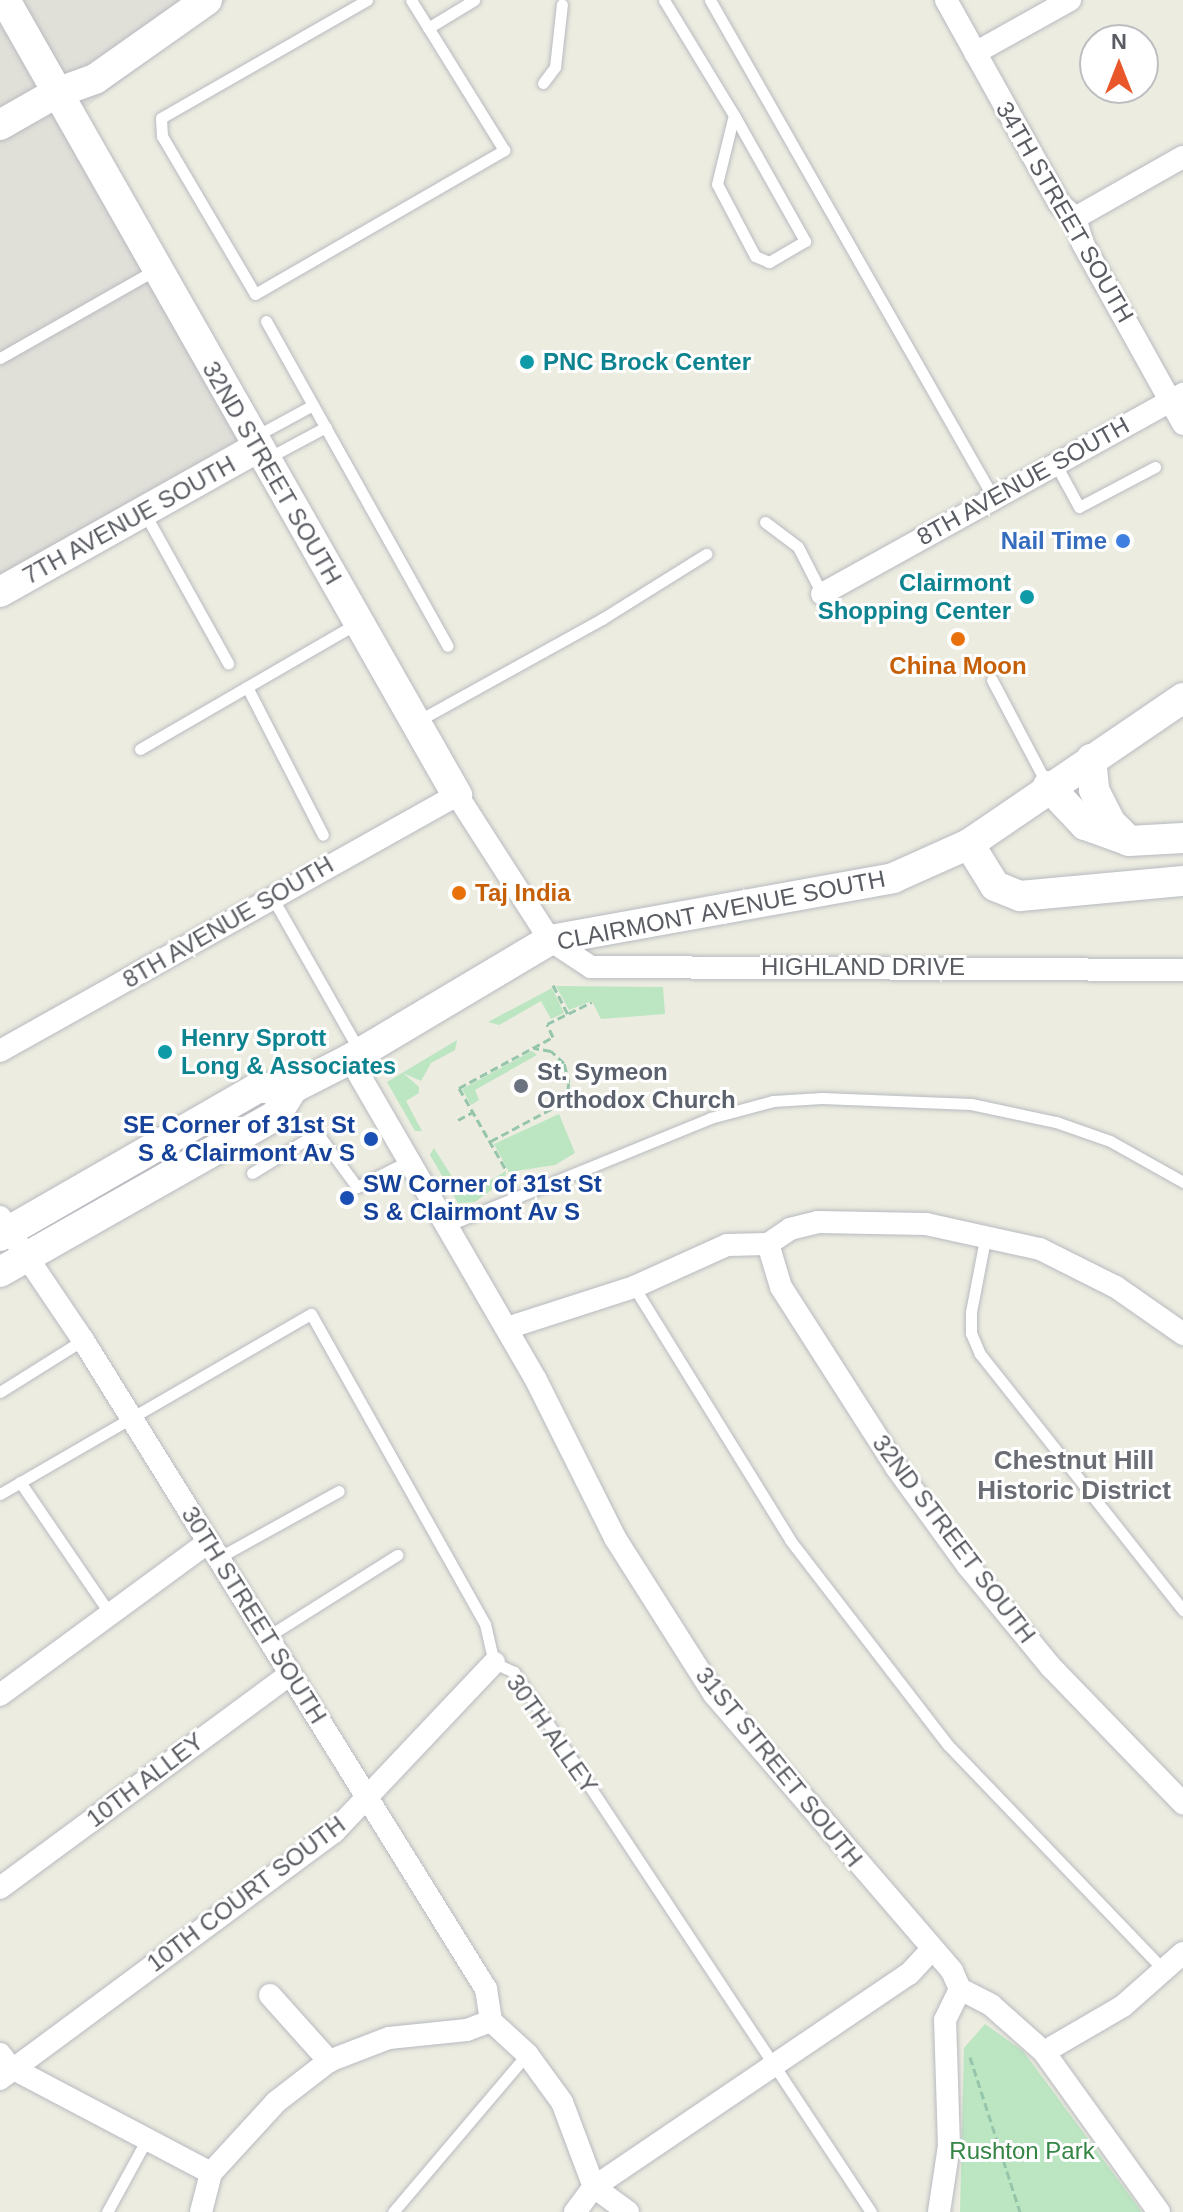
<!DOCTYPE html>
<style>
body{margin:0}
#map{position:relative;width:1183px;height:2212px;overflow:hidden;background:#ecece0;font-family:Arial,sans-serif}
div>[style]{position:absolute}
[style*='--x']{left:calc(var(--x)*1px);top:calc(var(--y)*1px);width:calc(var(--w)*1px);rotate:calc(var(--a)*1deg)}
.industrial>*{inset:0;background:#e0dfd8}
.green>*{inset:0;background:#bce5c2}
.path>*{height:3px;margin-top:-1.5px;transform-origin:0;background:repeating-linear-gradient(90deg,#95c5aa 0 8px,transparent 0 12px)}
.roads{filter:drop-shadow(0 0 2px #b8bac0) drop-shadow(0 0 2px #b8bac0)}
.lane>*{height:11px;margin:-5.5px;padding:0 5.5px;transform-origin:5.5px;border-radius:5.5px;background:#fff}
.street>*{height:22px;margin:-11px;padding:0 11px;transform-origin:11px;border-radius:11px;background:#fff}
.secondary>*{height:30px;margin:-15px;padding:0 15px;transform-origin:15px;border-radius:15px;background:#fff}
.dots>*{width:22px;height:22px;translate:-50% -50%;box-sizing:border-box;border:4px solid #fff;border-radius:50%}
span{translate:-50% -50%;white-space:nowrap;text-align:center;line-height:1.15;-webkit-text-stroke:6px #fff;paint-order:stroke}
.street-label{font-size:24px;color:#595c62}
.culture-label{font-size:24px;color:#0d838f;font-weight:700}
.left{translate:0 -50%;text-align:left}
.right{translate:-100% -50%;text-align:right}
.shop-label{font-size:24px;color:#366cbe;font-weight:700}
.food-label{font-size:24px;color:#c56008;font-weight:700}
.worship-label{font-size:24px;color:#5b616d;font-weight:700}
.transit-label{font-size:24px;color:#164399;font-weight:700}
.park-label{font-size:24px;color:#358545}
.neighbourhood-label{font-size:26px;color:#6a6d74;font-weight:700}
.north{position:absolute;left:1079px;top:24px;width:80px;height:80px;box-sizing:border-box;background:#fff;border:2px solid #bdbec0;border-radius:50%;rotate:0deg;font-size:22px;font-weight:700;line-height:32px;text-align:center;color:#595c62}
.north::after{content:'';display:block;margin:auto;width:28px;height:36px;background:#e9562a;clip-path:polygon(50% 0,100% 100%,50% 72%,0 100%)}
</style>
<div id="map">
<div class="industrial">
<div style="clip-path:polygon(0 0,229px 0,64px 124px,240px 439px,0 575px)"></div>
</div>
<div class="green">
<div style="clip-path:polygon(556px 986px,663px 987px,665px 1014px,601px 1019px,592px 1001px,569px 1010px)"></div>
<div style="clip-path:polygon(552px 988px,564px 1013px,551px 1019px,541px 1001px,499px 1025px,488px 1022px)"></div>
<div style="clip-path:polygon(457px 1040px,455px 1050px,431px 1063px,421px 1081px,403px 1073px,419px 1087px,419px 1093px,406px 1101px,422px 1131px,415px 1131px,387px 1082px)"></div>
<div style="clip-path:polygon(532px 1051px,537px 1055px,475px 1090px,479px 1100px,471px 1105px,462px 1089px)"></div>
<div style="clip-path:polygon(559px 1114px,575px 1153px,555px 1165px,509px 1172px,494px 1144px)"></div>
<div style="clip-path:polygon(434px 1148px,464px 1196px,506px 1171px,505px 1180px,475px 1202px,458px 1203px,430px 1155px)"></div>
<div style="clip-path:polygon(985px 2024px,1023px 2051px,1142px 2212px,960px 2212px,964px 2048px)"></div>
</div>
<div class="path">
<div style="--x:553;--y:985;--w:33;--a:63"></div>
<div style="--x:458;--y:1120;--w:17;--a:-28"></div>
<div style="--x:491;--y:1141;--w:85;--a:-28.1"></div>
<div style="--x:566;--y:1101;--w:18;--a:-81"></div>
<div style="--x:569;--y:1083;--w:21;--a:-104"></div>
<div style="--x:564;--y:1063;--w:18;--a:-137"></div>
<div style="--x:551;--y:1051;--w:17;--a:-170"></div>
<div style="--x:505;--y:1168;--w:92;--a:-119.9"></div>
<div style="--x:459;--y:1088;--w:107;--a:-28.5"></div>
<div style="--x:553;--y:1037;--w:14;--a:-115"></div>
<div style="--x:547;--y:1024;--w:50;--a:-26.1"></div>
<div style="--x:970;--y:2057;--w:163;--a:72.1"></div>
</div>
<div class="roads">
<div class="lane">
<div style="--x:367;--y:0;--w:237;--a:150.2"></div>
<div style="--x:161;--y:118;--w:18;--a:87"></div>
<div style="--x:162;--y:136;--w:183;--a:59.5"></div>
<div style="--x:255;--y:294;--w:288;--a:-30"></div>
<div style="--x:504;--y:150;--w:176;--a:-121.8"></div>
<div style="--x:664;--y:0;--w:135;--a:58.7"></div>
<div style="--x:734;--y:115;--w:145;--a:60.6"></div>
<div style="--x:805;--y:241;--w:42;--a:149.7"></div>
<div style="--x:769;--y:262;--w:15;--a:-157"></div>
<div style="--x:755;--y:256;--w:81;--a:-117.8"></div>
<div style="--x:717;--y:184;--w:71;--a:-76.2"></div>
<div style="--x:710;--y:0;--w:572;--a:60.34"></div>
<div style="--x:428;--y:28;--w:54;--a:-31.3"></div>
<div style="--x:543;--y:83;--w:20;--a:-53"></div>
<div style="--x:555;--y:67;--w:63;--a:-83.7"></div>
<div style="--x:266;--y:321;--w:372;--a:60.8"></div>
<div style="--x:0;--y:358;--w:178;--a:-29.6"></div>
<div style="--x:254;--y:437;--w:67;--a:-28.5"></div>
<div style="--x:266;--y:459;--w:68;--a:-28.1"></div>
<div style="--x:1055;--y:463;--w:50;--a:61.4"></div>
<div style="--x:1079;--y:507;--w:86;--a:-27.8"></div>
<div style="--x:145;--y:514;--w:171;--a:60.9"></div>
<div style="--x:765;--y:522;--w:41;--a:37.1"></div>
<div style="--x:798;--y:547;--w:53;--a:62.9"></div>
<div style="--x:992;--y:680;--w:120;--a:62.2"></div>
<div style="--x:247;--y:687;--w:166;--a:62.8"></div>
<div style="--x:416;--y:722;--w:213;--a:-29"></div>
<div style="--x:602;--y:619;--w:123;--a:-32"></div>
<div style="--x:140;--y:749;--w:251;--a:-30.1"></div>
<div style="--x:272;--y:897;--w:178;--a:60.4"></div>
<div style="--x:252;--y:1173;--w:67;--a:-31.6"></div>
<div style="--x:309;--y:1138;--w:12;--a:0"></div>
<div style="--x:321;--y:1138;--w:61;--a:53.7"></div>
<div style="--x:357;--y:1187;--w:58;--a:-26.6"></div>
<div style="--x:446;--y:1226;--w:285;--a:-22.2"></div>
<div style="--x:710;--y:1118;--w:65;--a:-15.1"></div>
<div style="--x:773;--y:1101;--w:49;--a:-3.5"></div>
<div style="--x:822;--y:1098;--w:149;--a:2.3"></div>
<div style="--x:971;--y:1104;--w:87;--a:12"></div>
<div style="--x:1056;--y:1122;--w:57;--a:19.4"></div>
<div style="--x:1110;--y:1141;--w:84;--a:29.3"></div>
<div style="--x:986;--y:1234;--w:79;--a:100.9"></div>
<div style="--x:971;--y:1312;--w:21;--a:90"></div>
<div style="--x:971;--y:1333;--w:23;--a:67"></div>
<div style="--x:980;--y:1354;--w:327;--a:51.6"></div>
<div style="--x:634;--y:1287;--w:297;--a:58.3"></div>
<div style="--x:790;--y:1540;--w:259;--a:52.4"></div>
<div style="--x:948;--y:1745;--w:312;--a:46.2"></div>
<div style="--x:0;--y:1392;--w:98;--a:-32.1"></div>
<div style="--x:20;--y:1482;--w:160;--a:55.7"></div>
<div style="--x:0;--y:1494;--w:359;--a:-30.1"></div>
<div style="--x:311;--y:1314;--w:355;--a:60.7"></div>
<div style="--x:485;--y:1624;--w:40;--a:77"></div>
<div style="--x:494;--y:1663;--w:22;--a:24"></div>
<div style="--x:514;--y:1672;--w:647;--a:56.53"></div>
<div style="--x:218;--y:1558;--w:138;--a:-29"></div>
<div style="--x:267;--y:1637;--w:154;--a:-32.2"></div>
<div style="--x:107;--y:2212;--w:83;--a:-61.3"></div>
<div style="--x:393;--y:2212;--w:207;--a:-49.7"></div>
</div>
<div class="street">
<div style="--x:946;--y:0;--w:232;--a:60.9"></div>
<div style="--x:1059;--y:203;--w:22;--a:43"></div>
<div style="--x:1075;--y:218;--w:27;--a:73"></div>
<div style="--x:1083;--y:244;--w:206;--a:60.9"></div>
<div style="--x:975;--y:53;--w:109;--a:-29.2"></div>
<div style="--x:1075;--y:218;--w:124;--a:-29.5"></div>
<div style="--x:822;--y:594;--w:413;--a:-29"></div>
<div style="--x:0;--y:1051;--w:524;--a:-29.26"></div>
<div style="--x:457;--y:795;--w:172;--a:57.3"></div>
<div style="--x:550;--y:940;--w:49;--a:33.4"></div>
<div style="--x:591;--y:967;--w:592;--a:0.29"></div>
<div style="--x:350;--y:1059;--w:371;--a:59.9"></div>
<div style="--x:536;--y:1380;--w:177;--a:63.4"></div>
<div style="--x:615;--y:1538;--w:185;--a:57.6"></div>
<div style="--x:714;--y:1694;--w:365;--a:49.3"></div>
<div style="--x:952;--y:1971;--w:20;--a:66"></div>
<div style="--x:960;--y:1989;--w:35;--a:27"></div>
<div style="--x:991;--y:2005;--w:71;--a:41.6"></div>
<div style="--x:1044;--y:2052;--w:197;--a:54.3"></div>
<div style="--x:0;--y:1217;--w:148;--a:56"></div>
<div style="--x:83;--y:1340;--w:764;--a:58.16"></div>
<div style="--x:486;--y:1989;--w:32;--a:81"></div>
<div style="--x:768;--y:1244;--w:45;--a:73.2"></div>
<div style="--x:781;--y:1287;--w:214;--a:57.4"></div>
<div style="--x:896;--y:1467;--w:122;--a:54"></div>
<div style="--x:968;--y:1566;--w:131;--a:50.6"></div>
<div style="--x:1051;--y:1667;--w:190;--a:45.9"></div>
<div style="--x:507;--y:1328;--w:133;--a:-17.9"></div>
<div style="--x:634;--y:1287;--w:102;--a:-24.3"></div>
<div style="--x:727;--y:1245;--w:41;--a:-1.4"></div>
<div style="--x:768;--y:1244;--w:27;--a:-34"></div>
<div style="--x:790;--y:1229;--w:29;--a:-14"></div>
<div style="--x:818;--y:1222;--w:108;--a:1.1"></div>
<div style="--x:926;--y:1224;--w:117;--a:12.4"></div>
<div style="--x:1040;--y:1249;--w:85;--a:26.6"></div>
<div style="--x:1116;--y:1287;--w:82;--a:35"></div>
<div style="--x:0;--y:1695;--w:258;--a:-36.3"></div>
<div style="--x:0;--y:1888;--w:360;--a:-36.4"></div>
<div style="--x:270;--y:1995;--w:89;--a:48.2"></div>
<div style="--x:1044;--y:2052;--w:91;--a:-30.2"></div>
<div style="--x:1123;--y:2006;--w:80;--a:-41.5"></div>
<div style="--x:0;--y:2054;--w:16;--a:52"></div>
<div style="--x:10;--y:2067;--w:227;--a:27.8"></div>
<div style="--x:0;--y:2079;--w:415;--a:-36.5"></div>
<div style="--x:334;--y:1832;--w:233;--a:-46.6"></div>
<div style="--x:594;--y:2187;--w:42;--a:36.3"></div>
<div style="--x:201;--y:2212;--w:40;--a:-75.6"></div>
<div style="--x:211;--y:2173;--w:96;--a:-47.5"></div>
<div style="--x:276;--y:2102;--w:67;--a:-37.7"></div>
<div style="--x:329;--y:2061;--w:64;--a:-21"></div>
<div style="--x:389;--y:2038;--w:78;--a:-5.9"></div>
<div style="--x:467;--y:2030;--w:26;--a:-21"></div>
<div style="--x:491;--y:2021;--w:49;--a:42.5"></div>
<div style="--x:527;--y:2054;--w:59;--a:53.9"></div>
<div style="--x:562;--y:2102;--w:91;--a:69.4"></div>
<div style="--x:575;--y:2212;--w:31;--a:-53"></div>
<div style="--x:594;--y:2187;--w:380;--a:-34.1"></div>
<div style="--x:909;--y:1974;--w:33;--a:-47"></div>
<div style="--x:939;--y:2212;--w:67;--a:-81.4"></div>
<div style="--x:949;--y:2146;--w:126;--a:-91.8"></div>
<div style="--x:945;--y:2020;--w:34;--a:-64"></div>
</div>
<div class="secondary">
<div style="--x:5;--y:0;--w:915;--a:60.38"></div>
<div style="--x:0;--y:125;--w:64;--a:-29.7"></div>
<div style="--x:56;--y:93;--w:41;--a:-19.7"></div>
<div style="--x:95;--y:79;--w:137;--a:-35.2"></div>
<div style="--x:0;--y:592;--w:296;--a:-29.3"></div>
<div style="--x:1091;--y:759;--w:31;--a:84"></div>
<div style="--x:1094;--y:790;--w:37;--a:63"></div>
<div style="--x:1111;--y:823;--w:25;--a:45"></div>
<div style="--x:1129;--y:841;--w:54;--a:-3.2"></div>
<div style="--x:1048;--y:786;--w:54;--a:46.5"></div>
<div style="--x:1085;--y:825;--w:45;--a:19.7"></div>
<div style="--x:969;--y:844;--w:49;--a:58.2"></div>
<div style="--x:995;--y:886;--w:27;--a:22"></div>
<div style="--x:1020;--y:896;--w:164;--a:-5.3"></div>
<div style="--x:0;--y:1236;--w:297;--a:-29.9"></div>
<div style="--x:257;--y:1088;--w:36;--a:0"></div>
<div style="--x:293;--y:1088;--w:64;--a:-27"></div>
<div style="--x:350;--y:1059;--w:233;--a:-30.8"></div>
<div style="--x:550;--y:940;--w:349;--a:-10.2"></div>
<div style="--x:893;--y:878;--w:83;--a:-24.1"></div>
<div style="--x:969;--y:844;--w:259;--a:-34.3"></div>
<div style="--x:0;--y:1272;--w:318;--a:-29.6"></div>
<div style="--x:276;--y:1115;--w:32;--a:-58"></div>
</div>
</div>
<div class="dots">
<div style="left:527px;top:362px;background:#0f9aa8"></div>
<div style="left:1123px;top:541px;background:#3f7fe0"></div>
<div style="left:1027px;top:597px;background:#0f9aa8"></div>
<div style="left:958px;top:639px;background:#e8710a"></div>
<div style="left:459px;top:893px;background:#e8710a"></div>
<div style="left:165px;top:1052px;background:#0f9aa8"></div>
<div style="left:521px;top:1086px;background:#6b7280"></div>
<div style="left:371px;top:1139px;background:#1a4fb4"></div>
<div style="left:347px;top:1198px;background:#1a4fb4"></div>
</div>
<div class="street-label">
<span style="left:1065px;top:212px;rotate:60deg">34TH STREET SOUTH</span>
<span style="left:272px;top:473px;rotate:60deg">32ND STREET SOUTH</span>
<span style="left:1023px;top:481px;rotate:-29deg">8TH AVENUE SOUTH</span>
<span style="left:129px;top:520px;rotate:-29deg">7TH AVENUE SOUTH</span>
<span style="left:721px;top:910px;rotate:-11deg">CLAIRMONT AVENUE SOUTH</span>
<span style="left:228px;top:922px;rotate:-30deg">8TH AVENUE SOUTH</span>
<span style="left:863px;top:967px">HIGHLAND DRIVE</span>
<span style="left:954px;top:1539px;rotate:53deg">32ND STREET SOUTH</span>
<span style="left:254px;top:1615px;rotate:58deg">30TH STREET SOUTH</span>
<span style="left:552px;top:1734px;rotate:55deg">30TH ALLEY</span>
<span style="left:779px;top:1767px;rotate:51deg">31ST STREET SOUTH</span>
<span style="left:145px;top:1780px;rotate:-37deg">10TH ALLEY</span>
<span style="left:246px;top:1894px;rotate:-37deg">10TH COURT SOUTH</span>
</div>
<div class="culture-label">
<span class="left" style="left:543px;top:362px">PNC Brock Center</span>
<span class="right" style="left:1011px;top:597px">Clairmont<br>Shopping Center</span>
<span class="left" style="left:181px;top:1052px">Henry Sprott<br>Long &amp; Associates</span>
</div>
<div class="shop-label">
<span class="right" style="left:1107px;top:541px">Nail Time</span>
</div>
<div class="food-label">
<span style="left:958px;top:666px">China Moon</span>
<span class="left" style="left:475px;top:893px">Taj India</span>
</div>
<div class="worship-label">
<span class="left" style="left:537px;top:1086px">St. Symeon<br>Orthodox Church</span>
</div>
<div class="transit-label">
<span class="right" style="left:355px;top:1139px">SE Corner of 31st St<br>S &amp; Clairmont Av S</span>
<span class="left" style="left:363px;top:1198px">SW Corner of 31st St<br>S &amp; Clairmont Av S</span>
</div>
<div class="park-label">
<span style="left:1022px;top:2151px">Rushton Park</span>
</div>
<div class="neighbourhood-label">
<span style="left:1074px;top:1476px">Chestnut Hill<br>Historic District</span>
</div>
<div class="north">N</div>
</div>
